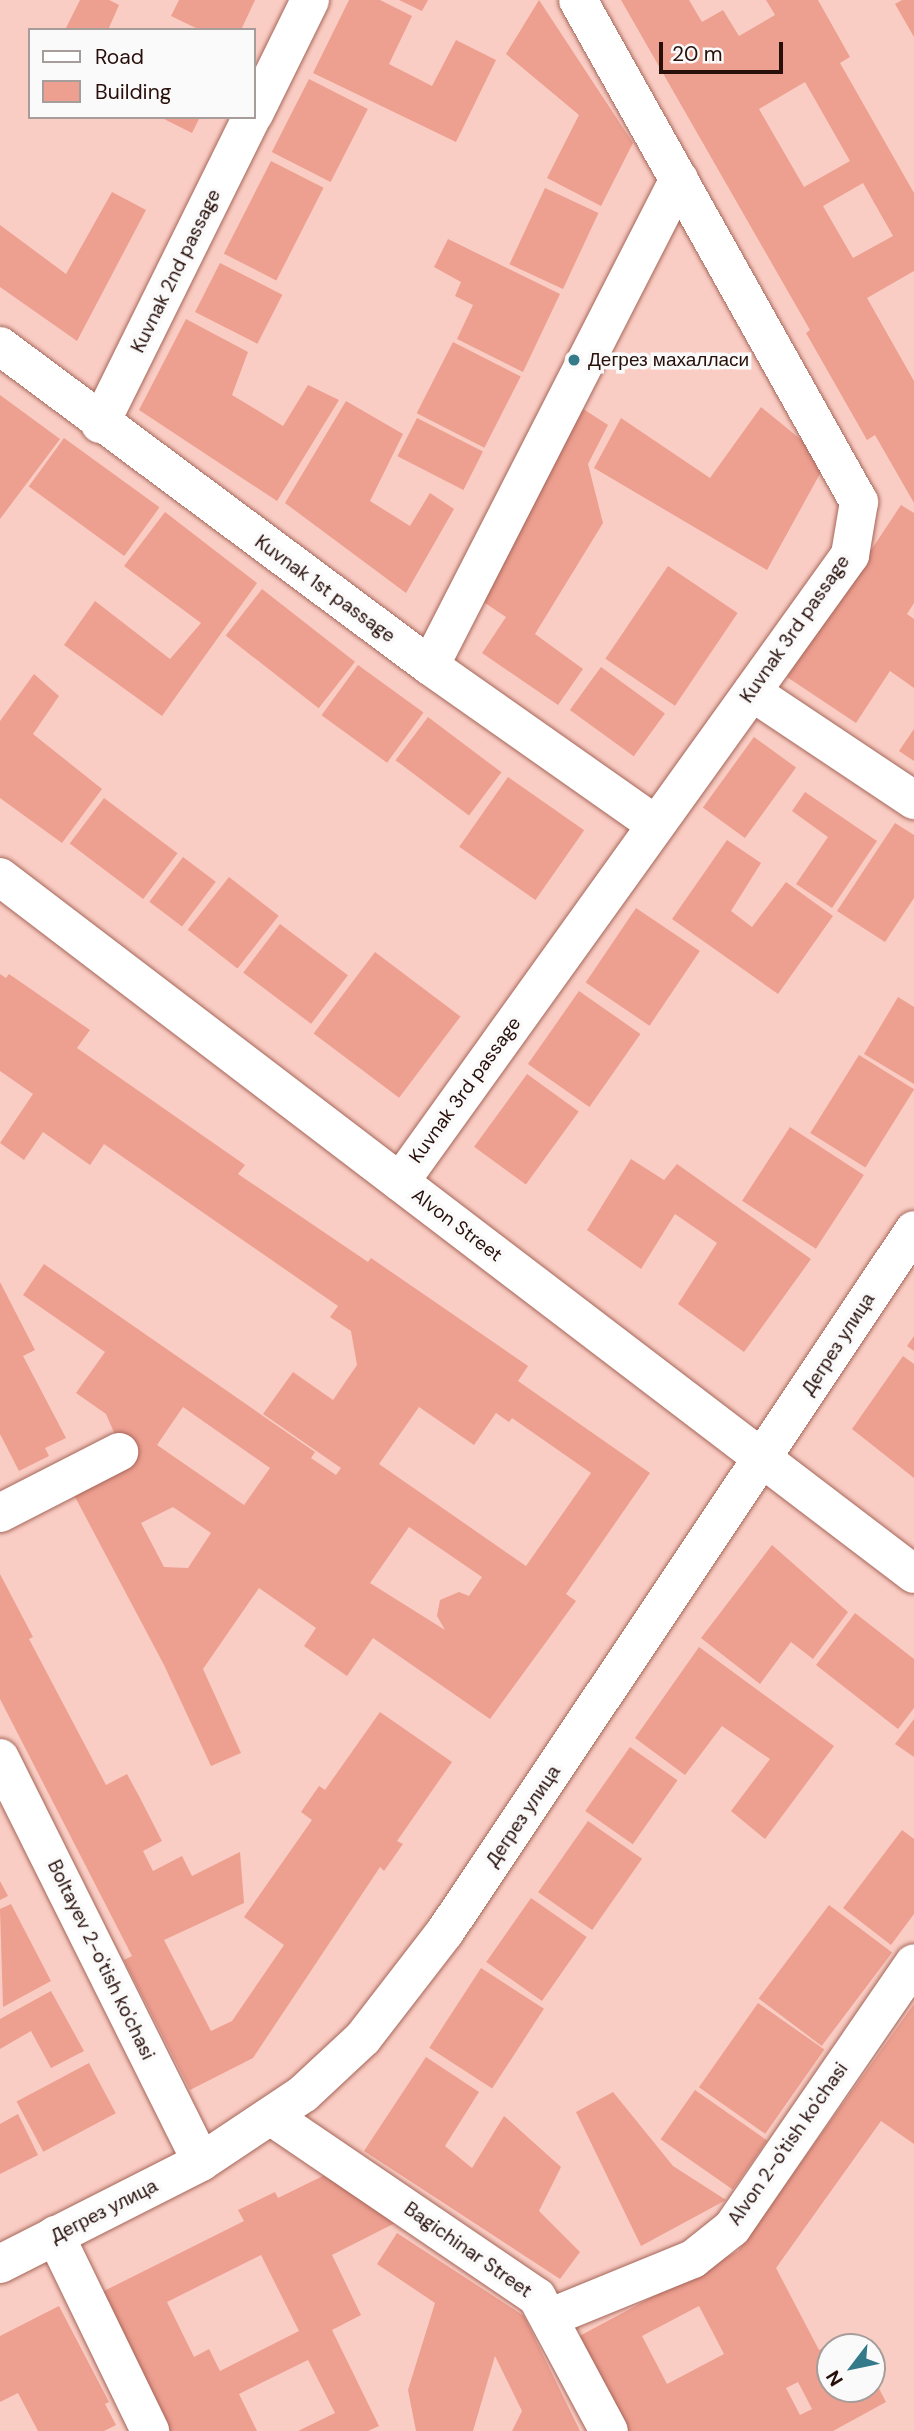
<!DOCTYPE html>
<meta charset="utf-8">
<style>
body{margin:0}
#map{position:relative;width:914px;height:2431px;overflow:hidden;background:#facdc4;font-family:"DM Sans",sans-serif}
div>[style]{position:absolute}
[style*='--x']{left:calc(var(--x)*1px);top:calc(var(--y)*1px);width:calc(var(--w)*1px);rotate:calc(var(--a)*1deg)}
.building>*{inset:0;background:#ed9f90;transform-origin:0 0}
.roads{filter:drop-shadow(0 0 2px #a66659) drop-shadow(0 0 2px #a66659)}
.minor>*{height:38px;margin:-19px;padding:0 19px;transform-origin:19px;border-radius:19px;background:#fff}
.dots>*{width:19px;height:19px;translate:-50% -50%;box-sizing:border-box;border:4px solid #fafafa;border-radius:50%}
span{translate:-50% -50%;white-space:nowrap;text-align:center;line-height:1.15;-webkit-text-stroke:7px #fafafa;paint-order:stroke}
.street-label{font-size:19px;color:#280f0a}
.poi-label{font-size:19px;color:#280f0a}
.left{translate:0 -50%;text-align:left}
.legend{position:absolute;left:28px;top:28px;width:228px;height:91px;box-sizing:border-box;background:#fafafa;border:2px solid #a69c9a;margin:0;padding:9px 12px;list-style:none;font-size:21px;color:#280f0a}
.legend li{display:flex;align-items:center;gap:14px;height:35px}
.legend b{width:35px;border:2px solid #a69c9a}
.north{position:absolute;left:816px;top:2333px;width:70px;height:70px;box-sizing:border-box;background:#fafafa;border:2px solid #a69c9a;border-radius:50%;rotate:238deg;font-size:19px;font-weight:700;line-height:28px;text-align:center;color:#280f0a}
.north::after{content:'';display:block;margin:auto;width:24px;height:32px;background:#357a88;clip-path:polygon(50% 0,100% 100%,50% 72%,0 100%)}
.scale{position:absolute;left:659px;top:42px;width:124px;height:32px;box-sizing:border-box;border:4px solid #280f0a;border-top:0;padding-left:9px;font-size:21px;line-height:24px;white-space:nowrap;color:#280f0a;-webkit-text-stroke:5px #fafafa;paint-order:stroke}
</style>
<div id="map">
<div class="building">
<div style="clip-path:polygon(80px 0,109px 0,119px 5px,108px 30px,65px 30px)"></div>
<div style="clip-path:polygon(179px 0,255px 0,241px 30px,200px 30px,171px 16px)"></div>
<div style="clip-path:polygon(349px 0,380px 0,412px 16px,389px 64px,432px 86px,456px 40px,496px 60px,456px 142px,313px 73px)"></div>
<div style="clip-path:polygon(399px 0,428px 0,422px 11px)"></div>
<div style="clip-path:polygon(539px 0,633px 143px,601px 206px,547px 178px,579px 115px,506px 54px)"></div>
<div style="clip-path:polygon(evenodd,621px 0,689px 0,702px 22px,723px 10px,739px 36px,775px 15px,766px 0,818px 0,850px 57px,840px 63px,914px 193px,914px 271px,867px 298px,914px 381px,914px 503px,875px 435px,867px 440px,806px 333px,810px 330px,621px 0,805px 82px,850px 161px,804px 187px,759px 109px,805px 82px,621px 0,863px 183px,893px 236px,853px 258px,823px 206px,863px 183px)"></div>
<div style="clip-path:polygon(902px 0,914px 0,914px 37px,895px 4px)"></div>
<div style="left:309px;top:79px;width:66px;height:82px;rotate:27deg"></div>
<div style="clip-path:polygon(160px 117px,200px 117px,192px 133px)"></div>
<div style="left:271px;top:161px;width:59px;height:104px;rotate:27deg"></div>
<div style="left:545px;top:188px;width:59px;height:84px;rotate:25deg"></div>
<div style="clip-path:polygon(112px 192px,146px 210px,77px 341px,0 287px,0 225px,66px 274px)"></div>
<div style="clip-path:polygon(448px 239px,560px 294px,523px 372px,457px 339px,473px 305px,455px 296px,461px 282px,434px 267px)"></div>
<div style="left:220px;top:263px;width:70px;height:55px;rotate:27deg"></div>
<div style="clip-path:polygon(186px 319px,248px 352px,232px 395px,283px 426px,308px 385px,339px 400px,277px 501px,139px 410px)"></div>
<div style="left:453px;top:342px;width:76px;height:80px;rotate:27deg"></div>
<div style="clip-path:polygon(0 395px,60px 439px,0 519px)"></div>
<div style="clip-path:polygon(346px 401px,403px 434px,370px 501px,410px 526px,430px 493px,454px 509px,406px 593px,285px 503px)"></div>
<div style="clip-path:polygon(571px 401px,608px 425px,588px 464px,603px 523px,535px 634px,583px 669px,558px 705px,482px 653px,506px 617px,476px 597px)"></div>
<div style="clip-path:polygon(761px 407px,827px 461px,767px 570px,594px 468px,621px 418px,710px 478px)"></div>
<div style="left:417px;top:418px;width:74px;height:43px;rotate:27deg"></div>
<div style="left:64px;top:438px;width:118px;height:60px;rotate:36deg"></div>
<div style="clip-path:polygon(901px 505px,914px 513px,914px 603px,907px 614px,914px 619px,914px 688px,890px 671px,856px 723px,787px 677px)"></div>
<div style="clip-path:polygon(165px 512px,257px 583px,162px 716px,64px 645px,95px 601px,170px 659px,201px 623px,124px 566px)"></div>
<div style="left:668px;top:566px;width:84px;height:112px;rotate:34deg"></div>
<div style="left:262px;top:589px;width:118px;height:59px;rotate:38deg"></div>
<div style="left:358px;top:665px;width:81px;height:62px;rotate:36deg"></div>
<div style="left:601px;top:667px;width:79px;height:53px;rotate:36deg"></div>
<div style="clip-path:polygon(34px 674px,59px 696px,33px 734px,102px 789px,62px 843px,0 798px,0 721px)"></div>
<div style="left:428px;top:717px;width:92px;height:54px;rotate:37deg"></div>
<div style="clip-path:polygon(914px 729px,914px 761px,899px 751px)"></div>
<div style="left:754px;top:737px;width:52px;height:87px;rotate:36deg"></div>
<div style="left:508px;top:777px;width:93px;height:85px;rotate:35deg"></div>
<div style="clip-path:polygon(805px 792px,877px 841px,832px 908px,796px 884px,828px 837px,792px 811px)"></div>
<div style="left:104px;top:798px;width:92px;height:57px;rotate:37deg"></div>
<div style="clip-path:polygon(895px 823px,914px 835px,914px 898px,885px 942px,837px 911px)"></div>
<div style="clip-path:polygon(727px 840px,761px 863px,731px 911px,752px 927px,786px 882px,833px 916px,778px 994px,672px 919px)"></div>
<div style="left:183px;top:857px;width:41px;height:56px;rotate:37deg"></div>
<div style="left:229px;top:877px;width:63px;height:67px;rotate:38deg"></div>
<div style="left:636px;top:908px;width:77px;height:90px;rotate:34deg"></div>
<div style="left:280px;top:924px;width:85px;height:61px;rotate:37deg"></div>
<div style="left:375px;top:952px;width:107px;height:102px;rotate:37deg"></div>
<div style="clip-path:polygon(evenodd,0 974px,6px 978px,9px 974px,90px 1030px,77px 1048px,245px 1165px,238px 1174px,368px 1262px,371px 1258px,528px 1366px,518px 1381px,650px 1473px,566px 1594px,576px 1601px,490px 1719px,373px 1638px,347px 1676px,304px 1646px,316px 1628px,259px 1588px,203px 1669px,241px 1753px,211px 1766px,164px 1665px,74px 1495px,129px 1467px,106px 1414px,76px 1393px,105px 1352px,23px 1295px,44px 1264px,315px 1452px,311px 1458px,336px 1475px,341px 1468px,263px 1414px,293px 1372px,333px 1400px,357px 1365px,351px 1331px,330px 1317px,338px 1306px,104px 1144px,90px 1165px,43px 1132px,24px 1160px,0 1143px,33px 1094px,0 1071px,0 974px,183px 1407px,270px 1468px,244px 1505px,157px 1445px,183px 1407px,0 974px,419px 1407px,474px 1445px,496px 1413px,509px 1422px,512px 1418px,591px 1473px,526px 1566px,379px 1464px,419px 1407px,0 974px,173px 1507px,211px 1533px,188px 1568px,164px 1567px,141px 1523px,173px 1507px,0 974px,409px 1527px,482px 1577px,469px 1596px,459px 1592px,440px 1600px,437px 1616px,445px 1630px,370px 1583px,409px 1527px)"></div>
<div style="left:579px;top:991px;width:75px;height:89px;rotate:35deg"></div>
<div style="clip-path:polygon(898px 997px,914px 1007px,914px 1084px,864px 1054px)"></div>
<div style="left:859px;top:1055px;width:65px;height:92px;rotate:32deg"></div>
<div style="left:527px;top:1074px;width:64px;height:90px;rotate:36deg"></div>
<div style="left:790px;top:1127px;width:88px;height:88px;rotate:33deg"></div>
<div style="clip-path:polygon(631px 1159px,664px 1180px,677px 1164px,811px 1259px,744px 1352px,678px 1304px,717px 1243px,675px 1214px,641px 1269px,587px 1230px)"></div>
<div style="clip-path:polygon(0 1282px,35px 1350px,23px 1356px,66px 1438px,45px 1448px,49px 1456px,19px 1471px,0 1434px)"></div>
<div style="clip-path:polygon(914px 1336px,914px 1351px,907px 1346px)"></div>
<div style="clip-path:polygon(903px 1356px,914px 1364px,914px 1478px,852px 1429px)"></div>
<div style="clip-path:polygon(772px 1545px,848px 1612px,813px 1659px,791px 1642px,760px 1684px,701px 1638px)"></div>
<div style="clip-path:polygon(0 1574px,33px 1637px,29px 1639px,106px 1785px,127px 1774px,140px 1798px,162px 1841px,143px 1851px,153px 1871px,182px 1856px,192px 1876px,240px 1852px,244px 1903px,164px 1940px,211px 2031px,232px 2021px,284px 1945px,244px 1917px,312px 1820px,301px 1812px,319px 1786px,325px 1790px,380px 1712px,452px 1762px,397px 1841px,403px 1844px,384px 1871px,380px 1867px,253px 2058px,190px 2090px,124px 1960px,132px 1956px,0 1699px)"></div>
<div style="clip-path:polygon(855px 1613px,914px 1659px,914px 1708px,898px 1729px,816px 1665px)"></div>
<div style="clip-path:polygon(699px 1647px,834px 1746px,765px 1839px,731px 1811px,770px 1759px,722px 1726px,685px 1775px,635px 1738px)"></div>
<div style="clip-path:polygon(914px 1719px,914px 1757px,895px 1744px)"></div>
<div style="left:630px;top:1747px;width:58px;height:78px;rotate:35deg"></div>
<div style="left:588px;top:1821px;width:66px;height:87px;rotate:35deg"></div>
<div style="clip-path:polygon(902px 1830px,914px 1839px,914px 1914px,891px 1945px,843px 1908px)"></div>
<div style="clip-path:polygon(0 1881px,8px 1896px,0 1900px)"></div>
<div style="left:531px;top:1898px;width:68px;height:78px;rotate:35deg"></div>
<div style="clip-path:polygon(11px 1904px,51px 1981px,3px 2007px,0 1909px)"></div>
<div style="left:829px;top:1905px;width:79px;height:117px;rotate:37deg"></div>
<div style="left:481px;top:1968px;width:75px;height:95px;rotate:33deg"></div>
<div style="clip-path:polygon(51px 1991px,84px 2051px,51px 2068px,31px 2031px,0 2049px,0 2019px)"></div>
<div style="left:758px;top:2003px;width:81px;height:103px;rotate:35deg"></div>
<div style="clip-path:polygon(evenodd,914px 2004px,914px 2144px,881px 2121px,776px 2268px,819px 2350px,851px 2334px,857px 2347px,830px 2347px,830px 2389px,872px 2389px,872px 2375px,886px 2402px,833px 2431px,622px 2431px,574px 2339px,738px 2251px,914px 2004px,699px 2306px,724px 2354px,667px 2384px,642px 2336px,699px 2306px,914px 2004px,798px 2382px,812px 2409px,800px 2415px,786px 2388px,798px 2382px)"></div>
<div style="clip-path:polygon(426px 2057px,479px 2092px,445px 2146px,472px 2168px,504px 2116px,561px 2167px,539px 2211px,580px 2252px,560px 2279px,364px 2151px)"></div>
<div style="left:89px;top:2063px;width:57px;height:82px;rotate:62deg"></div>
<div style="left:695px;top:2090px;width:88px;height:60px;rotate:35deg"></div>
<div style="clip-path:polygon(613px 2092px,673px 2166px,726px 2200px,641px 2246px,576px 2112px)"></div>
<div style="clip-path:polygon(18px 2114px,38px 2155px,0 2174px,0 2124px)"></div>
<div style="clip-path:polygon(evenodd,331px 2172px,401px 2220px,332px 2255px,361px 2315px,332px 2330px,379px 2426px,368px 2431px,298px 2431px,335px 2413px,308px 2360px,239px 2394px,257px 2431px,164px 2431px,96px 2295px,244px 2221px,238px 2210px,275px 2192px,278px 2198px,331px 2172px,261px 2255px,299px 2331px,220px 2371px,209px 2349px,194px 2357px,167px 2302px,261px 2255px)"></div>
<div style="clip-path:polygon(397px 2233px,524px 2316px,580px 2431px,512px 2431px,522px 2411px,495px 2356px,473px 2431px,416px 2431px,408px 2390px,435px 2303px,377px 2264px)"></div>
<div style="clip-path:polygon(59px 2306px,109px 2402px,105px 2404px,116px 2425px,104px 2431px,38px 2431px,18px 2393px,0 2402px,0 2336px)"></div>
</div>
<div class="roads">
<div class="minor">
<div style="--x:254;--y:114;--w:127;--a:-63.8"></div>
<div style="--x:0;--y:346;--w:536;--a:36.66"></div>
<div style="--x:430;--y:666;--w:276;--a:35.1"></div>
<div style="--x:100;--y:424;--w:343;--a:-63.7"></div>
<div style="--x:430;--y:666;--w:547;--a:-62.92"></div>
<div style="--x:752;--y:692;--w:195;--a:33.7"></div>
<div style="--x:0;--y:877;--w:1149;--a:37.33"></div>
<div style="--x:400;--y:1182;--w:772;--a:-54.33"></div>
<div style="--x:850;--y:555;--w:54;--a:-80.4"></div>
<div style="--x:859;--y:502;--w:575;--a:-119.24"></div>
<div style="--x:0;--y:1513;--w:134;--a:-27.1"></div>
<div style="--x:0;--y:1758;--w:451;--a:63.5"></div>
<div style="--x:272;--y:2117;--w:320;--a:34.2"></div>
<div style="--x:537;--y:2297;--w:152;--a:61.8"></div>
<div style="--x:55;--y:2235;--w:218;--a:64.1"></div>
<div style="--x:0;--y:2264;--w:225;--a:-26.9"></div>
<div style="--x:201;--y:2162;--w:123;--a:-33.7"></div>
<div style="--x:303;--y:2094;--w:82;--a:-43"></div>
<div style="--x:363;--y:2038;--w:134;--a:-52.3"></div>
<div style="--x:445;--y:1932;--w:844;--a:-56.25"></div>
<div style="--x:551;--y:2317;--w:153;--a:-22.2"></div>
<div style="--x:693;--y:2259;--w:50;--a:-38.5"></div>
<div style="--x:732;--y:2228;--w:321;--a:-55.5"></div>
</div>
</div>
<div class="dots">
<div style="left:574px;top:360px;background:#357a88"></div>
</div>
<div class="street-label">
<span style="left:176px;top:271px;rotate:-64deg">Kuvnak 2nd passage</span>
<span style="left:325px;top:589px;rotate:36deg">Kuvnak 1st passage</span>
<span style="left:795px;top:629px;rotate:-55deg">Kuvnak 3rd passage</span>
<span style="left:465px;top:1090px;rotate:-54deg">Kuvnak 3rd passage</span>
<span style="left:457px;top:1225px;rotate:37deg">Alvon Street</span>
<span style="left:838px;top:1344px;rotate:-57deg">Дегрез улица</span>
<span style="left:523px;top:1816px;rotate:-56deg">Дегрез улица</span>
<span style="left:101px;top:1960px;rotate:64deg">Boltayev 2-o'tish ko'chasi</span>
<span style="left:788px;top:2144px;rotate:-55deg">Alvon 2-o'tish ko'chasi</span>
<span style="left:104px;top:2211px;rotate:-27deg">Дегрез улица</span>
<span style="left:468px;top:2250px;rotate:35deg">Bаgichinar Street</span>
</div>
<div class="poi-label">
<span class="left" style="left:588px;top:360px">Дегрез махалласи</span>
</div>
<ul class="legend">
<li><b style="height:9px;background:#fff"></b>Road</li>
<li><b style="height:19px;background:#ed9f90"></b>Building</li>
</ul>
<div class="north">N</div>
<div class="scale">20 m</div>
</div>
